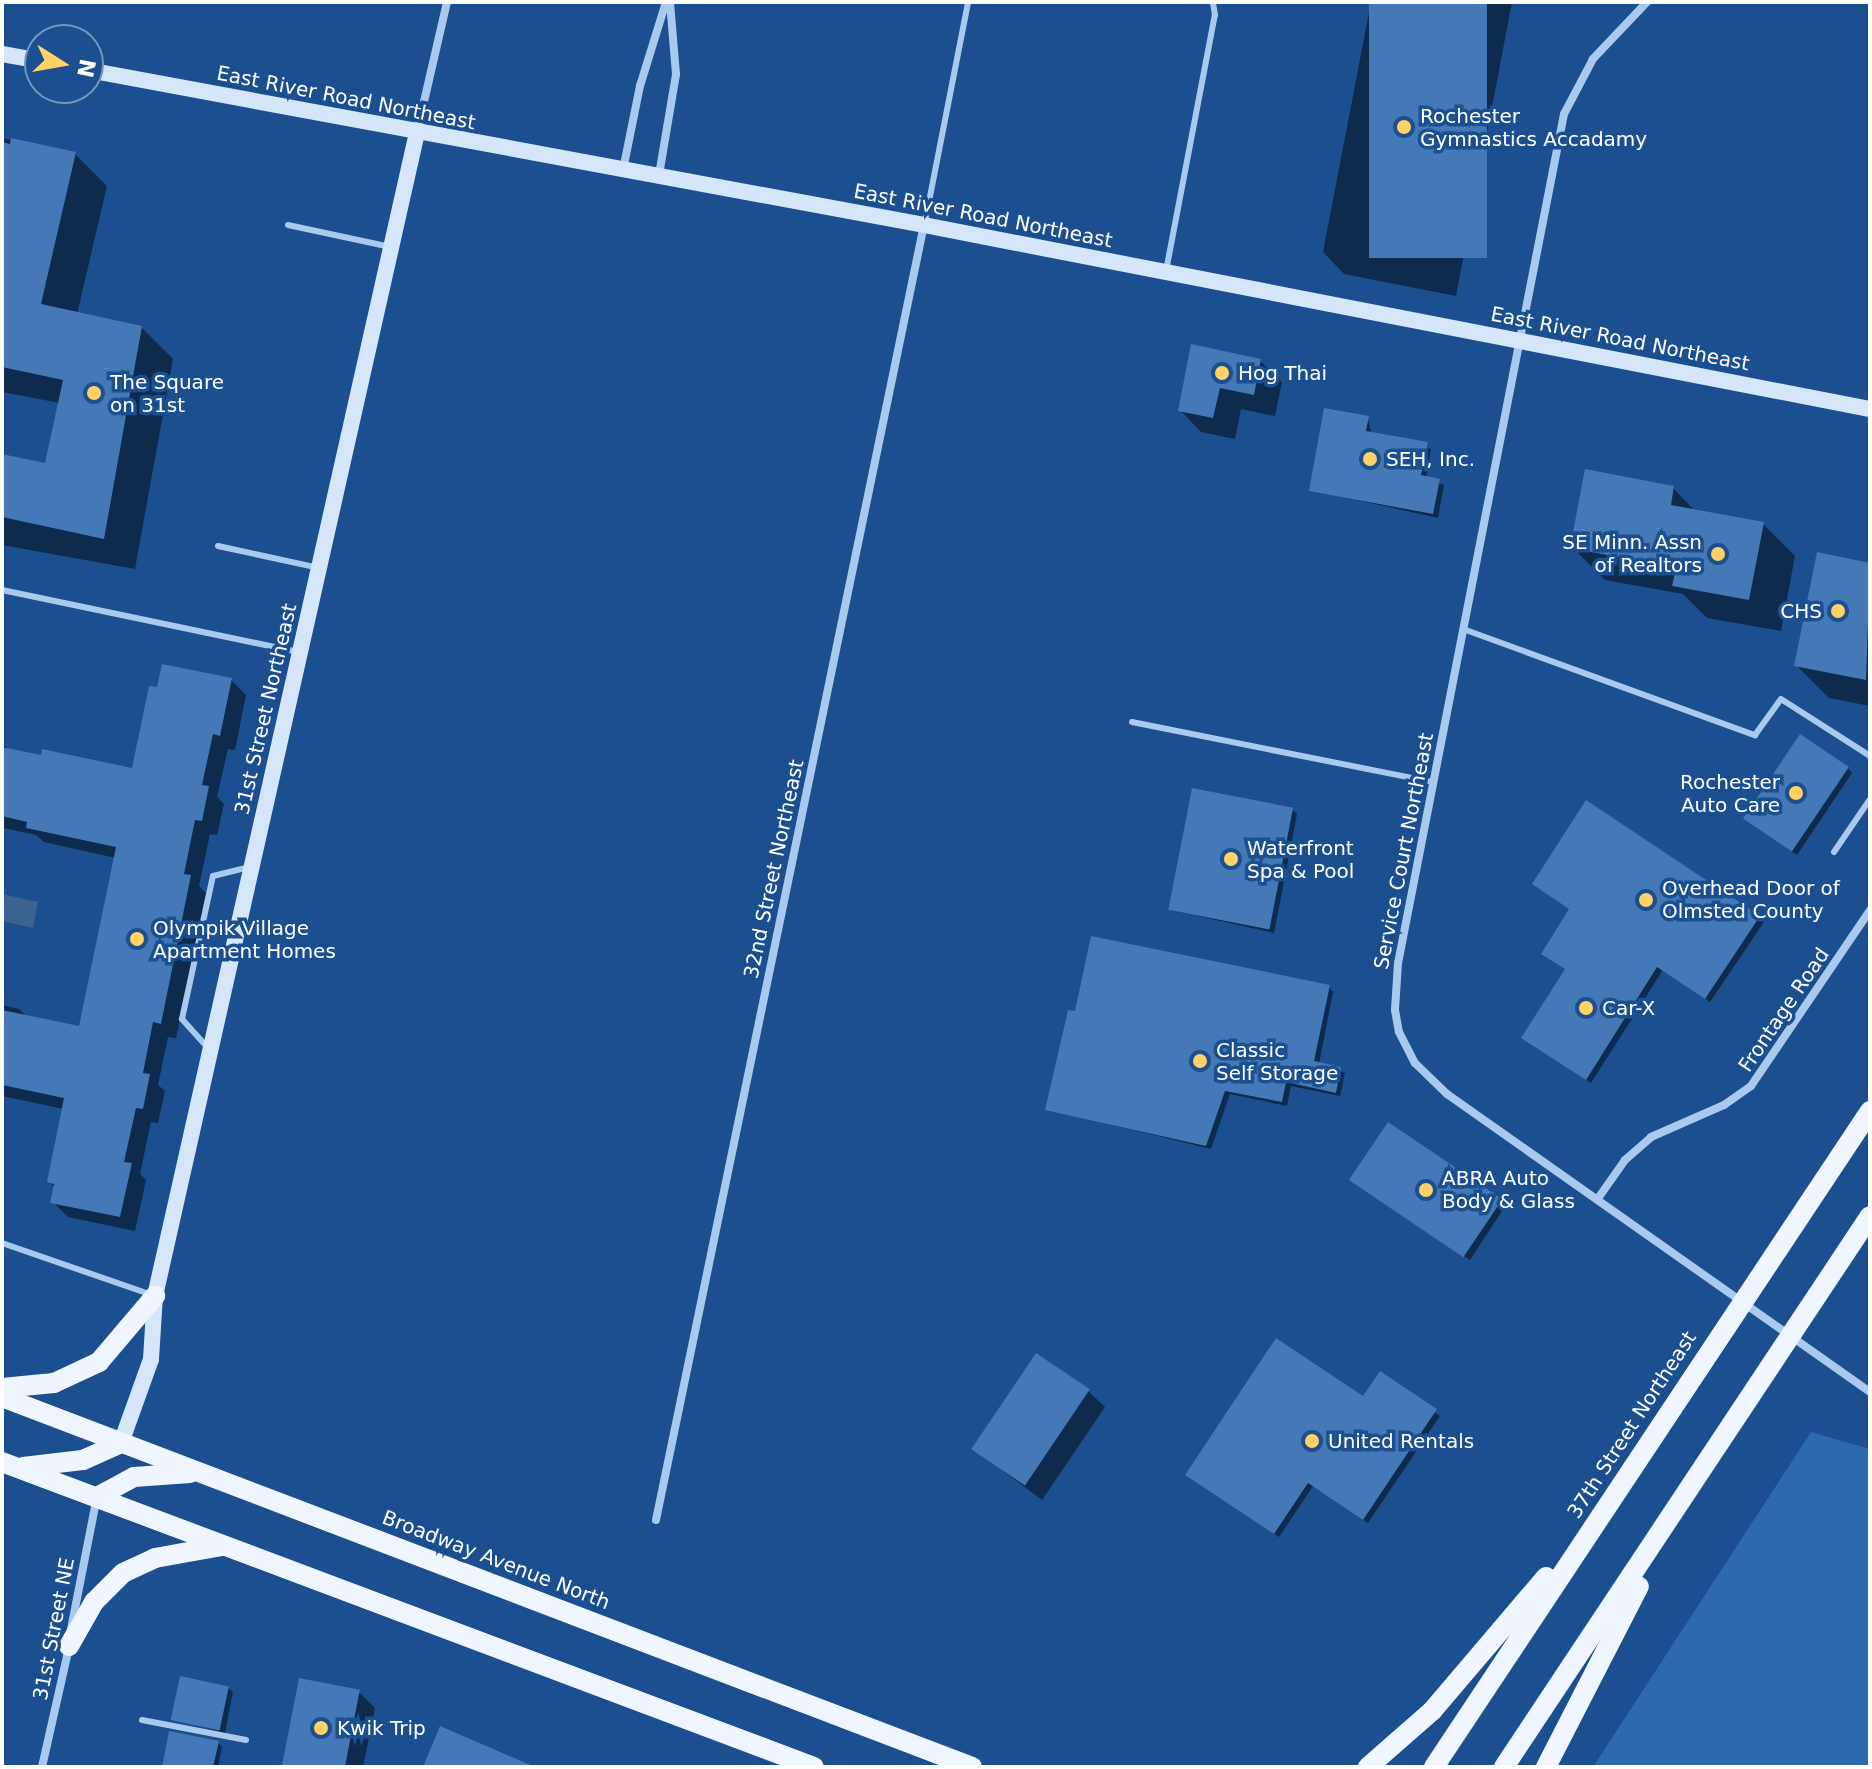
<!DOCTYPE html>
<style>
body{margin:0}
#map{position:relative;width:1872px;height:1769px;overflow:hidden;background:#1b4f8f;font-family:"DejaVu Sans",sans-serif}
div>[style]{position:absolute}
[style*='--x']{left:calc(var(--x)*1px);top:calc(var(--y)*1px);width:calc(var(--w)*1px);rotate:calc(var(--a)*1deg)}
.green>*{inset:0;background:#2e69ad}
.water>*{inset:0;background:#3c6290}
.shadow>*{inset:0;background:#0007}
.building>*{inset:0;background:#4478b7;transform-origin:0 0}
.lane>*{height:6px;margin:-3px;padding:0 3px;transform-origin:3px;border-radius:3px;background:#a9c9ee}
.street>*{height:8px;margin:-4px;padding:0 4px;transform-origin:4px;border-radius:4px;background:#a9c9ee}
.secondary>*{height:16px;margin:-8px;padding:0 8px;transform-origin:8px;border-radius:8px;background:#d6e6fa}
.primary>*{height:20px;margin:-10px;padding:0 10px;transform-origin:10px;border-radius:10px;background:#f0f6ff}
.dots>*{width:22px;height:22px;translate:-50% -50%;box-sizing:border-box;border:4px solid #1b4f8f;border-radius:50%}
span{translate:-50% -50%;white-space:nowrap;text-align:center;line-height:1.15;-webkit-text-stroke:7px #1b4f8f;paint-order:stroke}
.street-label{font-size:20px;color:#fff}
.poi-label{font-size:20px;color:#fff}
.left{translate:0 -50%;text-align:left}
.right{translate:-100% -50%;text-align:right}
.frame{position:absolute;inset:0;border:4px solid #fff;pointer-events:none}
.north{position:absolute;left:24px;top:24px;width:80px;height:80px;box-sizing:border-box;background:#1b4f8f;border:2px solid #7695bc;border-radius:50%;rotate:101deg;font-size:22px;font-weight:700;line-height:32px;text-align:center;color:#fff}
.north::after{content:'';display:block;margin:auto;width:28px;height:36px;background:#ffd166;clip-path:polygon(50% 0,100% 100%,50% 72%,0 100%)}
</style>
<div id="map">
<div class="green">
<div style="clip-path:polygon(1811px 1432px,1870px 1449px,1870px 1767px,1593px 1767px)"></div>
</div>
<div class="water">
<div style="clip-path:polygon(2px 894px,38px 902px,33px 928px,2px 921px)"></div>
</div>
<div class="shadow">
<div style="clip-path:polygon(1371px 2px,1512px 2px,1456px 296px,1344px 274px,1323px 252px)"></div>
<div style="clip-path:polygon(2px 138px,75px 154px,107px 186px,77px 314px,141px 327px,173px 359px,135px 569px,2px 545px,2px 454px,47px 465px,60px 403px,2px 392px)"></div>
<div style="clip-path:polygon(1260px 361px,1282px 382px,1275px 416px,1241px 409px,1235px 439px,1201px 432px,1180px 410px)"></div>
<div style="clip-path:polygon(1368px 418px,1371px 434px,1431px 449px,1426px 478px,1444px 485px,1438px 518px,1311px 490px)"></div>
<div style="clip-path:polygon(1673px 488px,1696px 512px,1763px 524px,1795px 556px,1781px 631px,1707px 618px,1683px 594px,1605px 580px,1572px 547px)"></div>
<div style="clip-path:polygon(1818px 555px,1870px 565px,1870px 706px,1829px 698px,1796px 665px)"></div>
<div style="clip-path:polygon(231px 680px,246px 695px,235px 750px,228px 749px,217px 797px,224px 804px,217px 835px,210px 834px,199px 886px,206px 893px,176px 1038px,168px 1037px,158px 1085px,165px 1091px,158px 1123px,151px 1122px,140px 1174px,146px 1180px,135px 1231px,68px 1217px,53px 1202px,55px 1188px,49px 1181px,64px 1109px,2px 1096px,2px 1005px,19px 1009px,27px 1017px,81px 1028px,116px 858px,44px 842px,36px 835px,3px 828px,2px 832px,2px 743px,10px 751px,134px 770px)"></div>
<div style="clip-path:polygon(1848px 768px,1852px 773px,1797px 855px,1745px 819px)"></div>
<div style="clip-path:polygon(1587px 803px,1764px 922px,1710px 1002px,1663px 970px,1591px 1083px,1528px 1042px,1567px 970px)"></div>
<div style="clip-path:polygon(1292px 809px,1297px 814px,1274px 933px,1171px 910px)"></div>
<div style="clip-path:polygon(1329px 987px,1333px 992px,1319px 1064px,1345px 1073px,1340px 1096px,1291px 1086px,1287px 1106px,1230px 1094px,1211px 1149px,1047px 1109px)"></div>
<div style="clip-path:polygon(1357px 1185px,1502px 1201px,1506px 1205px,1470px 1260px)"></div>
<div style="clip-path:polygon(1380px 1374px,1440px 1416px,1368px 1523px,1313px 1486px,1279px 1537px,1192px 1479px,1364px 1399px)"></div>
<div style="clip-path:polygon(1088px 1391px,1105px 1407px,1042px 1500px,974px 1449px)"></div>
<div style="clip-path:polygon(228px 1688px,233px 1692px,225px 1733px,173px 1719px)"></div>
<div style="clip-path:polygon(359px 1692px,375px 1708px,363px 1767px,284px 1767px)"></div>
<div style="clip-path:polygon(218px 1743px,222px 1747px,218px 1767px,164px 1767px)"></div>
</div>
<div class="building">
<div style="left:1369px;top:2px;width:118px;height:256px"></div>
<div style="clip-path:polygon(11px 138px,76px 152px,41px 304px,142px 326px,104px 539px,2px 517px,2px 454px,45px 463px,63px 380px,2px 367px,2px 142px,10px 144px)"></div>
<div style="clip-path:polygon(1191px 344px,1261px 359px,1254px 395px,1220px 388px,1213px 418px,1178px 411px)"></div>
<div style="clip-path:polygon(1324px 408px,1369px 416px,1366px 431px,1428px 442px,1421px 475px,1440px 479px,1433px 514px,1309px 491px)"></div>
<div style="clip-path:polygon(1585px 469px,1674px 486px,1671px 505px,1764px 522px,1749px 600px,1672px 586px,1676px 568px,1570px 548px)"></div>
<div style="clip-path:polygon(1817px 552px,1870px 563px,1866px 680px,1794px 666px)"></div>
<div style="clip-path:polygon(162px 664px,232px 678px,220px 736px,213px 734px,202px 785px,209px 786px,202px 821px,195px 820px,184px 874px,191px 875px,161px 1024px,153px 1022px,143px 1073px,150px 1074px,143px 1109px,136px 1108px,124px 1162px,132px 1163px,120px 1217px,50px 1203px,54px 1184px,47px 1182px,64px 1098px,2px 1085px,2px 1010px,79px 1026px,116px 847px,26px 828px,27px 822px,2px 816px,2px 747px,41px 755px,42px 749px,132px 768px,149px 686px,157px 687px)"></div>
<div style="left:1800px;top:734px;width:59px;height:102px;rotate:34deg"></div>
<div style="left:1192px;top:788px;width:103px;height:124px;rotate:11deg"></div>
<div style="clip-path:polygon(1586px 800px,1760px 916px,1705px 999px,1657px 967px,1586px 1080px,1521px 1038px,1565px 969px,1541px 954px,1569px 909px,1532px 884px)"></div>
<div style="clip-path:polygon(1091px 936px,1330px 985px,1314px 1061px,1341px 1067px,1336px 1093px,1286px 1082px,1282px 1102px,1225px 1091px,1206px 1146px,1045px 1110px,1068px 1010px,1075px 1011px)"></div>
<div style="left:1388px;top:1122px;width:138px;height:70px;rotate:34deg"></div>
<div style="clip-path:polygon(1276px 1338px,1363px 1396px,1380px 1371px,1437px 1409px,1363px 1520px,1308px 1483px,1274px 1534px,1185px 1475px)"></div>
<div style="left:1036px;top:1353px;width:65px;height:116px;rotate:34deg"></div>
<div style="left:180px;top:1676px;width:50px;height:45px;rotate:12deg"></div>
<div style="left:299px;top:1678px;width:62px;height:91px;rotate:11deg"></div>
<div style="clip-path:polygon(440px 1726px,535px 1767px,423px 1767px)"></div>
<div style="clip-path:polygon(169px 1731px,219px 1741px,213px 1767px,162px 1767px)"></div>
</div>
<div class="lane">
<div style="--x:925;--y:222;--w:224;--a:-78.9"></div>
<div style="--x:288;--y:225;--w:105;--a:12.1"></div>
<div style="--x:1166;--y:271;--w:261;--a:-79.2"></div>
<div style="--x:1215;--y:15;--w:13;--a:-99"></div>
<div style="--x:218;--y:546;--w:103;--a:12.3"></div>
<div style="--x:2;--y:590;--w:303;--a:11.8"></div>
<div style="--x:1463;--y:629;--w:311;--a:20"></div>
<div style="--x:1755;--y:735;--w:44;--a:-54.2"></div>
<div style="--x:1781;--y:699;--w:106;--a:32.6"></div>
<div style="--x:1132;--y:722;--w:307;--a:11.3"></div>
<div style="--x:1834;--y:852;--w:64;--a:-55.8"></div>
<div style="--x:208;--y:1048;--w:39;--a:-132"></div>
<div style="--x:182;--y:1019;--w:146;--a:-77.8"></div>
<div style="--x:213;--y:876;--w:36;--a:-14"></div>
<div style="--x:2;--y:1243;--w:159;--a:19.1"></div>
<div style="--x:142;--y:1720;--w:106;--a:10.9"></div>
</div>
<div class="street">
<div style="--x:1647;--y:2;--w:79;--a:133.5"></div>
<div style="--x:1593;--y:59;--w:62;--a:117.8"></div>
<div style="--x:1564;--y:114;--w:865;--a:101.06"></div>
<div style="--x:1398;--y:963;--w:47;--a:93.7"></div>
<div style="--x:1395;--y:1010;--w:22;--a:80"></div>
<div style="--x:1399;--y:1032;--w:35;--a:63"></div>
<div style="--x:1415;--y:1063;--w:45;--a:44.1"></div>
<div style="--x:1447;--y:1094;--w:517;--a:35.16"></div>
<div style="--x:417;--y:132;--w:133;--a:-77"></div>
<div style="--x:623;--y:170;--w:86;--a:-78.6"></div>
<div style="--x:640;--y:86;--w:88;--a:-72.8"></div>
<div style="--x:659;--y:175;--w:102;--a:-80.4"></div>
<div style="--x:676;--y:74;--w:72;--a:-94.8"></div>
<div style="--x:1599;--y:1197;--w:45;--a:-54.9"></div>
<div style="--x:1625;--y:1160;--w:35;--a:-41"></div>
<div style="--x:1651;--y:1137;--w:80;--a:-23.7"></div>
<div style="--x:1724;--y:1105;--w:33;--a:-35"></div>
<div style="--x:1751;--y:1086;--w:212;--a:-55.9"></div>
<div style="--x:656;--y:1520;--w:1322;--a:-78.31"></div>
<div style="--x:71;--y:1629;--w:135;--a:-78.9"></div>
<div style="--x:42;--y:1767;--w:123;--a:-77.3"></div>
</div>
<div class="secondary">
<div style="--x:2;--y:54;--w:39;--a:10"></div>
<div style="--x:88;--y:70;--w:850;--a:10.5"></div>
<div style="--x:924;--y:225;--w:964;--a:11.01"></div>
<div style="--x:121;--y:1443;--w:89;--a:-70.3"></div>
<div style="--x:151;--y:1359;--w:63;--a:-86.4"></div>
<div style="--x:155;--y:1296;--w:1193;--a:-77.31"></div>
</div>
<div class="primary">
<div style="--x:2;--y:1388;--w:52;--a:-5.5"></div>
<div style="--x:54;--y:1383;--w:50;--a:-25"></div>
<div style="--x:99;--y:1362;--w:87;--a:-49.7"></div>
<div style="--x:2;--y:1397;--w:1038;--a:20.88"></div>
<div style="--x:2;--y:1462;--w:867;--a:20.59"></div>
<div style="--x:23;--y:1467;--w:60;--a:-6.7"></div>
<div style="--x:83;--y:1460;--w:42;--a:-24.1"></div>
<div style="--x:97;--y:1497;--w:42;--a:-28.4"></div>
<div style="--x:134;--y:1477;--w:56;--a:-4.1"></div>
<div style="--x:69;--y:1646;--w:51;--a:-60.4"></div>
<div style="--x:94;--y:1602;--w:41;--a:-45"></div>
<div style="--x:123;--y:1573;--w:35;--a:-25"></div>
<div style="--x:155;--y:1558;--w:68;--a:-10.2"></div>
<div style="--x:1368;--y:1767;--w:85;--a:-41.2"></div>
<div style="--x:1432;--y:1711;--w:176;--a:-49.6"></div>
<div style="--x:1434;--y:1767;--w:788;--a:-56.39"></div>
<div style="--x:1504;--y:1767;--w:661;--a:-56.41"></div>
<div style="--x:1546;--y:1767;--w:203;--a:-62.8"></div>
</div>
<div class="dots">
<div style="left:1404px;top:127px;background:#ffd166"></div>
<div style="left:1222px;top:373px;background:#ffd166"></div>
<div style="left:94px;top:393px;background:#ffd166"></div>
<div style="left:1370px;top:459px;background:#ffd166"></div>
<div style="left:1718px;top:554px;background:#ffd166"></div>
<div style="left:1838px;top:611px;background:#ffd166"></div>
<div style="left:1796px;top:793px;background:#ffd166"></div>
<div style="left:1231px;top:859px;background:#ffd166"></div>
<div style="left:1646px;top:900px;background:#ffd166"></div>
<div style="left:137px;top:939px;background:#ffd166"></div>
<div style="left:1586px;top:1008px;background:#ffd166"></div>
<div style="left:1200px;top:1061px;background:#ffd166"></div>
<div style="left:1426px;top:1190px;background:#ffd166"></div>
<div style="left:1312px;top:1441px;background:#ffd166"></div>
<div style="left:321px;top:1728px;background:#ffd166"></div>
</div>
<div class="street-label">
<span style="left:346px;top:98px;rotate:11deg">East River Road Northeast</span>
<span style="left:983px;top:216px;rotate:11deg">East River Road Northeast</span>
<span style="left:1620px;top:339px;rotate:11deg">East River Road Northeast</span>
<span style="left:266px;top:709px;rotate:-77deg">31st Street Northeast</span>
<span style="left:1404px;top:851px;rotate:-79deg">Service Court Northeast</span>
<span style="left:774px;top:869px;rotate:-78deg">32nd Street Northeast</span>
<span style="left:1784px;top:1010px;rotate:-56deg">Frontage Road</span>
<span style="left:1632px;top:1425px;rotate:-57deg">37th Street Northeast</span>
<span style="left:496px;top:1560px;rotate:21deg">Broadway Avenue North</span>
<span style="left:54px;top:1629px;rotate:-79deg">31st Street NE</span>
</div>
<div class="poi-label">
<span class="left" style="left:1420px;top:128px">Rochester<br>Gymnastics Accadamy</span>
<span class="left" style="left:1238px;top:373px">Hog Thai</span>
<span class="left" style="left:110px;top:394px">The Square<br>on 31st</span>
<span class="left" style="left:1386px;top:459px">SEH, Inc.</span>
<span class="right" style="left:1702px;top:554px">SE Minn. Assn<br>of Realtors</span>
<span class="right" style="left:1822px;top:611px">CHS</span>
<span class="right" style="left:1780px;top:794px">Rochester<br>Auto Care</span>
<span class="left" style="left:1247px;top:860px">Waterfront<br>Spa &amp; Pool</span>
<span class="left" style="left:1662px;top:900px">Overhead Door of<br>Olmsted County</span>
<span class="left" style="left:153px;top:940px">Olympik Village<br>Apartment Homes</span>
<span class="left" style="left:1602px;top:1008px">Car-X</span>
<span class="left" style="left:1216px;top:1062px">Classic<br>Self Storage</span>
<span class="left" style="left:1442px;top:1190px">ABRA Auto<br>Body &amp; Glass</span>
<span class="left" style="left:1328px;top:1441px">United Rentals</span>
<span class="left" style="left:337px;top:1728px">Kwik Trip</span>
</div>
<div class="frame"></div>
<div class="north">N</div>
</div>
